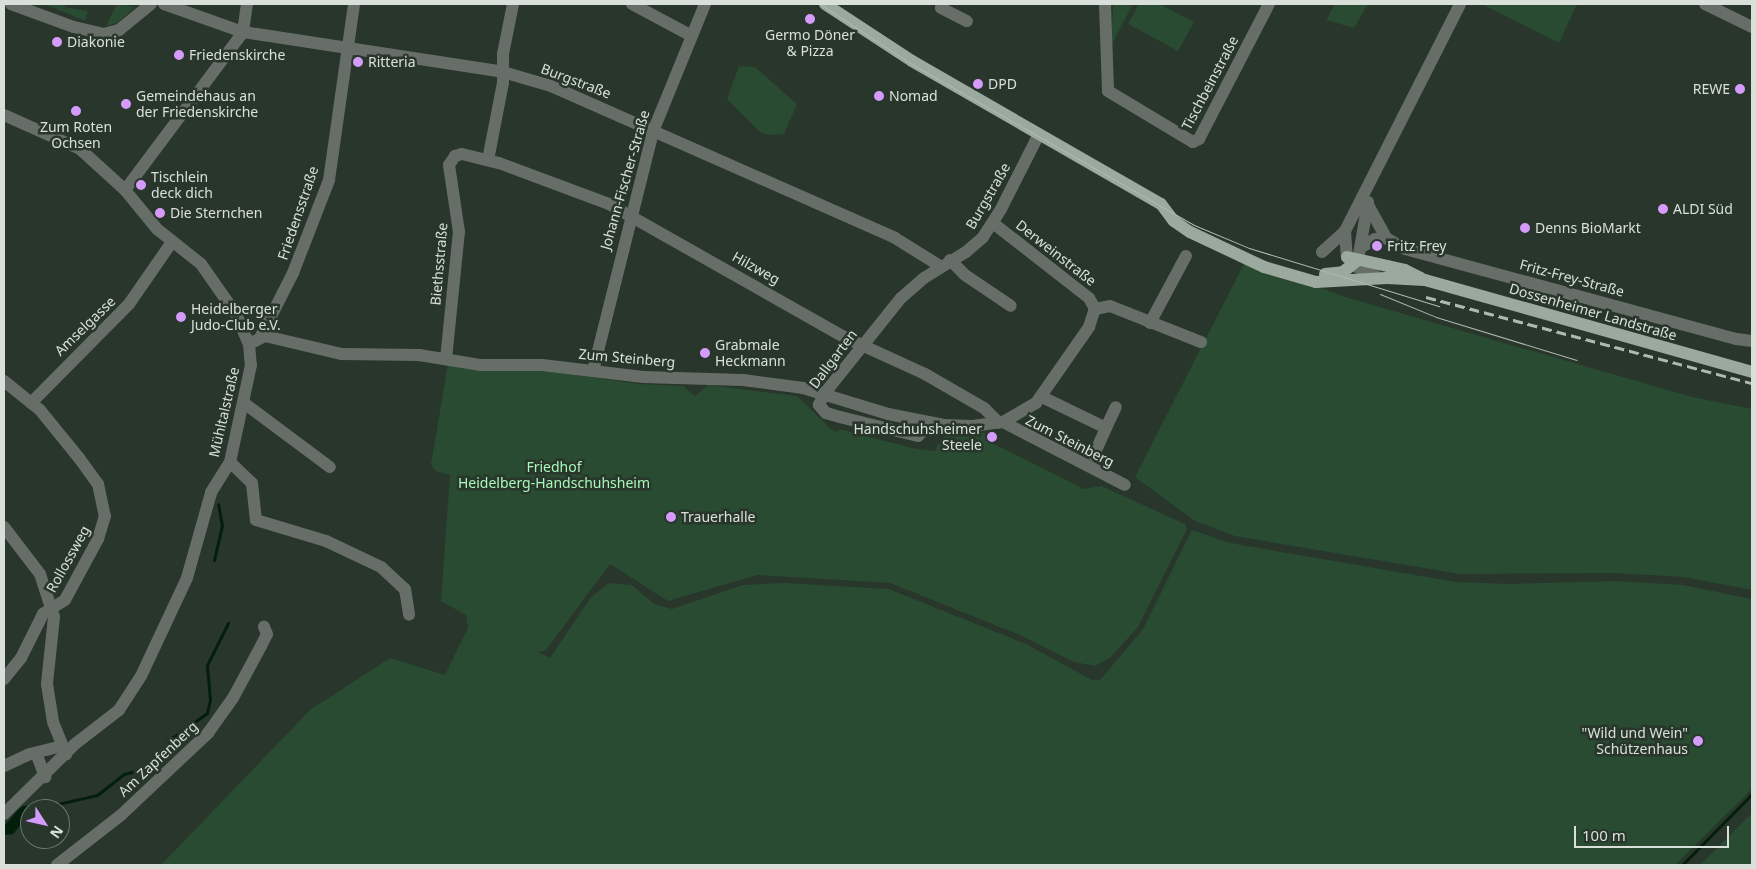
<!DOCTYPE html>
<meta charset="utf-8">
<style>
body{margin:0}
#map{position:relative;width:1756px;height:869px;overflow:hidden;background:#28362b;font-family:"Noto Sans",sans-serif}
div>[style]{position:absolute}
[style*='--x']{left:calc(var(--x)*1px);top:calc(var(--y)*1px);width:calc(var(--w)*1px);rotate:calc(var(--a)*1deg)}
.green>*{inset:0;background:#294b31}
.water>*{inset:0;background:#031f0b}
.stream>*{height:3px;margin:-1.5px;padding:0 1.5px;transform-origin:1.5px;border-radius:1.5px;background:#031f0b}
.minor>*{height:12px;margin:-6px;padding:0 6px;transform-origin:6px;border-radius:6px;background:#676e68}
.major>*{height:12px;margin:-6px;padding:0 6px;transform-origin:6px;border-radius:6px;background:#9ba99e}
.tram>*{height:1px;margin:-0.5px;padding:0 0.5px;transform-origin:0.5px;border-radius:0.5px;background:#b0b9b1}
.rail>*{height:3px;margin-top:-1.5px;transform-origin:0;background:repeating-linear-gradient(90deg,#b0b9b1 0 10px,transparent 0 15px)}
.dots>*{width:14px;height:14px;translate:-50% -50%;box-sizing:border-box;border:2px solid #28362b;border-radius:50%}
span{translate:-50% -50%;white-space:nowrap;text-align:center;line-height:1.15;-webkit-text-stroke:5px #28362b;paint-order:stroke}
.poi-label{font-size:14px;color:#d8e0d9}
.left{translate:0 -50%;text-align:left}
.right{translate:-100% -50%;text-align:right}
.street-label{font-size:14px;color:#d8e0d9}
.park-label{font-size:14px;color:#a8f8b9}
.frame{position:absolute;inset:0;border:5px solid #d8e0d9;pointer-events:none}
.north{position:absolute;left:20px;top:799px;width:50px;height:50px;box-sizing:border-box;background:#28362b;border:1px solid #6e7a71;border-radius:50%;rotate:125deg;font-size:14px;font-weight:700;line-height:20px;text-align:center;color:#d8e0d9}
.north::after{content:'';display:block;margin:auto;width:18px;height:22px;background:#d59bfa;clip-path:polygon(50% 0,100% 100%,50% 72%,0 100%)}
.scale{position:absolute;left:1574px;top:826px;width:155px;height:22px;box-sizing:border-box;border:2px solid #d8e0d9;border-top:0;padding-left:6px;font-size:15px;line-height:18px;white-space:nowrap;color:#d8e0d9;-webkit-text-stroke:4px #28362b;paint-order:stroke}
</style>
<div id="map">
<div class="green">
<div style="clip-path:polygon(36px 4px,65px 4px,65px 7px,88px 11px,85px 21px,50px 6px)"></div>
<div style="clip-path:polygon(117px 4px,135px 7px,117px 23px,106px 26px)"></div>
<div style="clip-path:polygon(1113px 4px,1133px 4px,1111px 46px)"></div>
<div style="clip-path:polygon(1139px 4px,1160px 4px,1194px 22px,1178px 51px,1128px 24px)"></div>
<div style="clip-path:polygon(1335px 4px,1368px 4px,1354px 28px,1326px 20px)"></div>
<div style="clip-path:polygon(1482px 4px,1577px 4px,1559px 43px)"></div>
<div style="clip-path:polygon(739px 66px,755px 67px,797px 104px,784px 134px,769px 135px,760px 132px,727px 99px)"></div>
<div style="clip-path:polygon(1246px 260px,1345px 297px,1692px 397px,1752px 409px,1752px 590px,1684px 577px,1614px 573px,1460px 574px,1235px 536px,1195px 521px,1135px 477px)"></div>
<div style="clip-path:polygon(448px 364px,526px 368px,639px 384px,683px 386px,695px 396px,708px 385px,797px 396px,832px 430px,838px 432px,839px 429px,912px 448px,936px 451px,937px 444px,944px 444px,944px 437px,954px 432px,985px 433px,988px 441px,1084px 489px,1101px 486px,1185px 524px,1187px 529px,1138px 627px,1111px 657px,1095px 666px,1074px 662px,1020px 635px,890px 583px,757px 575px,668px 601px,610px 564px,546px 650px,538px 652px,550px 658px,591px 597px,609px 583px,632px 585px,654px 604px,672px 609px,743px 585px,785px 583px,889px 589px,1026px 644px,1092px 680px,1100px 680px,1143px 629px,1192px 530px,1230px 543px,1456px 582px,1510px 584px,1615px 581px,1683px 585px,1752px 599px,1752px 789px,1675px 865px,161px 865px,310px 710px,390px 658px,445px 675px,468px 628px,466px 615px,441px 601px,450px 475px,435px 471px,431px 464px)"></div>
<div style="clip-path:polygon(1752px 813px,1752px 865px,1700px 865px)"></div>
</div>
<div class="water">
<div style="clip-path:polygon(44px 805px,44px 809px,30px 809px,30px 822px,23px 822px,13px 834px,4px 835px,4px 826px,18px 810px,23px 806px)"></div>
</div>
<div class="stream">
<div style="--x:214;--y:560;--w:35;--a:-77"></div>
<div style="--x:222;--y:526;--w:22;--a:-100"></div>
<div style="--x:40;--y:808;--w:58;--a:-12.8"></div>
<div style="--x:97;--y:795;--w:34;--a:-38"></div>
<div style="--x:124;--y:774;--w:30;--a:-14"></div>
<div style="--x:153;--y:767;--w:35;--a:-57"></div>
<div style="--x:172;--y:738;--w:43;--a:-35.5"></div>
<div style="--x:207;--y:713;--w:13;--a:-77"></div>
<div style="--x:210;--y:700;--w:35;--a:-95"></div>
<div style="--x:207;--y:665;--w:47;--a:-63.4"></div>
<div style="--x:1682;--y:865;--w:100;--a:-45.4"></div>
</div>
<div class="minor">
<div style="--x:11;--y:4;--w:67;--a:20.1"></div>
<div style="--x:74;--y:27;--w:31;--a:13"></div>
<div style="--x:104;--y:34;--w:16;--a:-15"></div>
<div style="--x:119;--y:30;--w:41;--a:-39.1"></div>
<div style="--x:164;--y:4;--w:84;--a:19.5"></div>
<div style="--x:243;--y:32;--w:263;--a:8.7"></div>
<div style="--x:503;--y:72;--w:50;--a:16.3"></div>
<div style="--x:551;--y:86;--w:376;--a:23.8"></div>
<div style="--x:895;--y:238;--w:53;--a:31.9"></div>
<div style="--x:632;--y:4;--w:66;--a:28.1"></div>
<div style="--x:943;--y:4;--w:4;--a:117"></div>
<div style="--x:941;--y:8;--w:29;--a:27"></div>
<div style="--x:1105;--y:4;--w:87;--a:88"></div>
<div style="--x:1108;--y:91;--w:99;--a:31"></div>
<div style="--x:1193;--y:142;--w:7;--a:-27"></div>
<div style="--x:1199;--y:139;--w:152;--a:-62.6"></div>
<div style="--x:1705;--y:4;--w:52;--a:26.1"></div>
<div style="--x:4;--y:115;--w:83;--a:24.1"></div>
<div style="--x:80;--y:149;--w:61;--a:42.3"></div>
<div style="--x:125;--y:190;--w:50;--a:50.6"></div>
<div style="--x:157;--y:229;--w:56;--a:38.5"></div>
<div style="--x:201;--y:264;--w:61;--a:55"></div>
<div style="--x:236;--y:314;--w:33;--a:67"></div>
<div style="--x:249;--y:344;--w:21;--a:85"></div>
<div style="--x:251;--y:365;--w:99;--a:102.2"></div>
<div style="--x:230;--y:462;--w:36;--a:122"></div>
<div style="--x:211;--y:493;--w:88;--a:105.8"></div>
<div style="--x:187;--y:578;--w:108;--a:115.1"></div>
<div style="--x:141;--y:676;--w:40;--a:122.9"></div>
<div style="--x:119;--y:710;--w:56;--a:142.3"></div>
<div style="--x:75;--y:744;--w:100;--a:135.4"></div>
<div style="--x:488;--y:160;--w:78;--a:-79"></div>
<div style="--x:503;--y:83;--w:29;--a:-90"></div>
<div style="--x:503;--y:54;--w:51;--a:-78.7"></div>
<div style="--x:125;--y:190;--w:197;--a:-53.2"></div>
<div style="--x:243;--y:32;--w:28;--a:-82"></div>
<div style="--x:1368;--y:205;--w:38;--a:61"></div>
<div style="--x:1386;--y:238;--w:22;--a:30"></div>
<div style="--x:1405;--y:249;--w:343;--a:15.2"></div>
<div style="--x:1736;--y:339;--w:16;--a:7"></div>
<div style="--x:993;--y:223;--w:122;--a:38"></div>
<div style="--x:1089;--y:298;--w:13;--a:61"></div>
<div style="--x:1345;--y:231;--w:26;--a:86"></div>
<div style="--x:1347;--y:257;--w:10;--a:53"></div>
<div style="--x:1353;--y:265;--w:30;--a:26"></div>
<div style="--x:1362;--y:247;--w:15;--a:-32"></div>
<div style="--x:1375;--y:239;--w:11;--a:-5"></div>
<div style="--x:1322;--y:252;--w:31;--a:-42"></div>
<div style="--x:1345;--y:231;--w:254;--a:-63.1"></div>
<div style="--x:950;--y:260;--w:21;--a:45"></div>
<div style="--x:965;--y:275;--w:55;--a:34"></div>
<div style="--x:1358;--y:260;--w:59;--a:-80.2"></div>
<div style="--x:1095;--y:309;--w:15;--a:-11"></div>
<div style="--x:1110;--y:306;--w:98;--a:21.6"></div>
<div style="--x:1150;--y:323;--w:76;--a:-61.8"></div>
<div style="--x:261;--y:336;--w:71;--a:-63.1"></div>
<div style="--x:293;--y:273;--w:100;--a:-68.8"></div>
<div style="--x:329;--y:180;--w:178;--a:-81.9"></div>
<div style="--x:249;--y:344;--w:18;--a:-27"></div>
<div style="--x:265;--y:336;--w:79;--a:13.2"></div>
<div style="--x:342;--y:354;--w:77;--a:0.7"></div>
<div style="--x:419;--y:355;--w:63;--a:9.2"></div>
<div style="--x:481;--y:365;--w:61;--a:0"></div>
<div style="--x:542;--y:365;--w:102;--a:6.8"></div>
<div style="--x:643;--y:377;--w:100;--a:1.7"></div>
<div style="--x:743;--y:380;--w:61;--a:7.6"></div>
<div style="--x:803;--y:388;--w:89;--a:17"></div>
<div style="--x:888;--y:414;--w:57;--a:11.1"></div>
<div style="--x:944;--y:425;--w:29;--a:2"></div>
<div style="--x:973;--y:426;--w:30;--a:-8"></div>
<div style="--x:1003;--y:422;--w:38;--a:-30"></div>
<div style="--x:1036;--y:403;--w:93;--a:-55.1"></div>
<div style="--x:1089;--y:327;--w:19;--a:-72"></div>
<div style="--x:446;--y:359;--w:128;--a:-84.2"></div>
<div style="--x:459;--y:232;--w:68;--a:-98.5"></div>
<div style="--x:449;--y:165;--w:11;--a:-56"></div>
<div style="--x:455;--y:156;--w:7;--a:-16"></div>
<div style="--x:462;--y:154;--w:38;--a:14"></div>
<div style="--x:499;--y:163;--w:117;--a:20.4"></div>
<div style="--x:609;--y:204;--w:268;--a:29.5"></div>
<div style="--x:842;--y:336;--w:91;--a:24.6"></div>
<div style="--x:925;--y:374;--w:68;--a:30"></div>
<div style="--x:984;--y:408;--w:21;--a:45"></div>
<div style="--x:593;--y:371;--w:250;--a:-75.9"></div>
<div style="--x:654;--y:129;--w:135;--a:-67.8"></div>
<div style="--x:4;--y:381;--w:46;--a:38.9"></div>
<div style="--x:40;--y:410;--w:62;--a:50.9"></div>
<div style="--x:79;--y:458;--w:32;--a:54"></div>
<div style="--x:98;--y:484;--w:33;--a:78"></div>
<div style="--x:105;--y:516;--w:24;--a:107"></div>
<div style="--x:98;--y:539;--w:69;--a:118.4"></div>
<div style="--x:65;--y:600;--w:26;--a:148"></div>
<div style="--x:43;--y:614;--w:49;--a:116.6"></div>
<div style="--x:21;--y:658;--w:27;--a:129"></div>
<div style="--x:1042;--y:397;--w:71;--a:25.8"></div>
<div style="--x:1106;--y:428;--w:30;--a:114"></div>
<div style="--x:31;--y:403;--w:139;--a:-45.3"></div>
<div style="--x:129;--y:304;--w:75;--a:-55.3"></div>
<div style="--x:244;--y:403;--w:107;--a:36.7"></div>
<div style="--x:1003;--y:422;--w:137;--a:27.3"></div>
<div style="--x:931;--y:423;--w:18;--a:135"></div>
<div style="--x:918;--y:436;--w:80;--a:-166.3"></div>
<div style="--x:840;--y:417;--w:15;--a:-164"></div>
<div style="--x:826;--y:413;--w:11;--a:-131"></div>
<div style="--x:819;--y:405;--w:12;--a:-66"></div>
<div style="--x:824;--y:394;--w:123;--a:-51.3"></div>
<div style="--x:901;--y:298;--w:30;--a:-41"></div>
<div style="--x:924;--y:278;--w:49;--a:-31.8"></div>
<div style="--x:966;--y:252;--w:23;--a:-41"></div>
<div style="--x:983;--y:237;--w:33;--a:-57"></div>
<div style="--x:1001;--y:209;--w:84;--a:-63.1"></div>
<div style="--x:1106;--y:428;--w:23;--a:-65"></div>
<div style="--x:230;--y:462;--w:30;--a:44"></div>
<div style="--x:252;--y:483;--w:37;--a:84"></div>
<div style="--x:256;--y:520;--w:73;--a:16.7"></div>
<div style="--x:326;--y:541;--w:61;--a:25.3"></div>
<div style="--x:381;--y:567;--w:33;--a:43"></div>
<div style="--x:405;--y:589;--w:26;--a:81"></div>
<div style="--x:4;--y:527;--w:59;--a:52.5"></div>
<div style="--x:40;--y:574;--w:45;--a:72"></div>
<div style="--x:54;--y:617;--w:67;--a:96"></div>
<div style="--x:47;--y:684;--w:38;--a:81"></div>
<div style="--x:53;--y:722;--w:35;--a:68"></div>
<div style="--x:36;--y:753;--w:26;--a:69"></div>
<div style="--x:4;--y:766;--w:29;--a:-25"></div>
<div style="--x:30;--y:754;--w:33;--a:-14"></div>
<div style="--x:57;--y:865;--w:80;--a:-37.9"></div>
<div style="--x:120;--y:816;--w:121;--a:-43.3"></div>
<div style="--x:208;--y:733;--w:43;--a:-54.5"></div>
<div style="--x:233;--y:698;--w:59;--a:-61.7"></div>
<div style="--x:261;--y:646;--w:13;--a:-63"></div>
<div style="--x:267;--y:634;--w:8;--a:-113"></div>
</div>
<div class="major">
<div style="--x:825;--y:4;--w:104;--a:33.2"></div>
<div style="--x:912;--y:61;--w:287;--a:29.9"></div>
<div style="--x:1161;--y:204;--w:21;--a:53"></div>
<div style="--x:1174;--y:221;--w:19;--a:35"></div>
<div style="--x:1190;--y:232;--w:82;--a:25.3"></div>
<div style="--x:1264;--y:267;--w:54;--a:16.1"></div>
<div style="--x:1316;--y:282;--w:71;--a:-3.2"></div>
<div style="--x:1387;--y:278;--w:38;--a:3"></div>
<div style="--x:1425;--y:280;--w:340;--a:15.7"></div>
<div style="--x:1347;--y:257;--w:59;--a:12.6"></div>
<div style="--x:1405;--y:270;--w:18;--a:27"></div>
<div style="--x:1325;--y:274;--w:18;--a:-6"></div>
<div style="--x:1343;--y:272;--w:19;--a:-39"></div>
</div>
<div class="tram">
<div style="--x:820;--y:4;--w:108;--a:33.2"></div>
<div style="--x:910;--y:63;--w:327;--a:29.7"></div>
<div style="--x:1194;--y:225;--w:60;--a:22.7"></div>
<div style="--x:1249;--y:248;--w:199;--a:17"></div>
<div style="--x:1380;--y:294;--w:61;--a:22.3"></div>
<div style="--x:1436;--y:317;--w:147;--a:17"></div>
</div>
<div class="rail">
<div style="--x:1426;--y:297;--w:337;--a:14.8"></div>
</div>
<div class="dots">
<div style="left:810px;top:19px;background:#d59bfa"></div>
<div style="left:57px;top:42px;background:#d59bfa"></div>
<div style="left:179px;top:55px;background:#d59bfa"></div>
<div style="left:358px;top:62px;background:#d59bfa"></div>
<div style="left:978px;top:84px;background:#d59bfa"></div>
<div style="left:1740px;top:89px;background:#d59bfa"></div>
<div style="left:879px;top:96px;background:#d59bfa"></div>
<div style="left:126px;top:104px;background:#d59bfa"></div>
<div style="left:76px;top:111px;background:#d59bfa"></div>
<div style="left:141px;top:185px;background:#d59bfa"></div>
<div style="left:1663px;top:209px;background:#d59bfa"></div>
<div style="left:160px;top:213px;background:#d59bfa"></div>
<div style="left:1525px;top:228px;background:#d59bfa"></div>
<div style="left:1377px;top:246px;background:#d59bfa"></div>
<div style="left:181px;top:317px;background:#d59bfa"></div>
<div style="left:705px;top:353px;background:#d59bfa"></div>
<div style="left:992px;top:437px;background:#d59bfa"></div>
<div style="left:671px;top:517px;background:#d59bfa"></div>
<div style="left:1698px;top:741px;background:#d59bfa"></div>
</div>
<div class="poi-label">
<span style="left:810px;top:43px">Germo Döner<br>&amp; Pizza</span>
<span class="left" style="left:67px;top:42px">Diakonie</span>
<span class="left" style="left:189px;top:55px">Friedenskirche</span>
<span class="left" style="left:368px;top:62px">Ritteria</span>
<span class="left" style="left:988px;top:84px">DPD</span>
<span class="right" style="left:1730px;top:89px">REWE</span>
<span class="left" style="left:136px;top:104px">Gemeindehaus an<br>der Friedenskirche</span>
<span class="left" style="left:889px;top:96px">Nomad</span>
<span style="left:76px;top:135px">Zum Roten<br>Ochsen</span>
<span class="left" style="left:151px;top:185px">Tischlein<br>deck dich</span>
<span class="left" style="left:1673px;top:209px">ALDI Süd</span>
<span class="left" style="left:170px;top:213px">Die Sternchen</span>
<span class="left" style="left:1535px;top:228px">Denns BioMarkt</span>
<span class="left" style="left:1387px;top:246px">Fritz Frey</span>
<span class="left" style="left:191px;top:317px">Heidelberger<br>Judo-Club e.V.</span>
<span class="left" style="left:715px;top:353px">Grabmale<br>Heckmann</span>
<span class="right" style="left:982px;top:437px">Handschuhsheimer<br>Steele</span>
<span class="left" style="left:681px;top:517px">Trauerhalle</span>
<span class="right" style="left:1688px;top:741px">"Wild und Wein"<br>Schützenhaus</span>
</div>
<div class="street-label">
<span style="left:576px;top:81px;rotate:21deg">Burgstraße</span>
<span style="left:1210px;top:83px;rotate:-62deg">Tischbeinstraße</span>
<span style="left:625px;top:180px;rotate:-74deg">Johann-Fischer-Straße</span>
<span style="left:988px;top:196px;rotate:-60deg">Burgstraße</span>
<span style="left:298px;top:213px;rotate:-71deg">Friedensstraße</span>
<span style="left:1056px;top:253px;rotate:38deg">Derweinstraße</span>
<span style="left:439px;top:264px;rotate:-85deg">Biethsstraße</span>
<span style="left:756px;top:268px;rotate:29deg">Hilzweg</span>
<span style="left:1572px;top:278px;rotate:15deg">Fritz-Frey-Straße</span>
<span style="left:1593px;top:312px;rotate:16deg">Dossenheimer Landstraße</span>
<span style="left:85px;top:326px;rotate:-44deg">Amselgasse</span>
<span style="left:627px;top:358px;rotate:5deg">Zum Steinberg</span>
<span style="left:833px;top:359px;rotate:-53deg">Dallgarten</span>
<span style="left:224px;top:412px;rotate:-77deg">Mühltalstraße</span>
<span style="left:1070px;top:441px;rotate:27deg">Zum Steinberg</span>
<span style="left:68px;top:559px;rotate:-61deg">Rollossweg</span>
<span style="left:158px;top:759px;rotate:-43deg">Am Zapfenberg</span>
</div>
<div class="park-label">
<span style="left:554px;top:475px">Friedhof<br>Heidelberg-Handschuhsheim</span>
</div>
<div class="frame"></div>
<div class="north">N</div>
<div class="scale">100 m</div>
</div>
